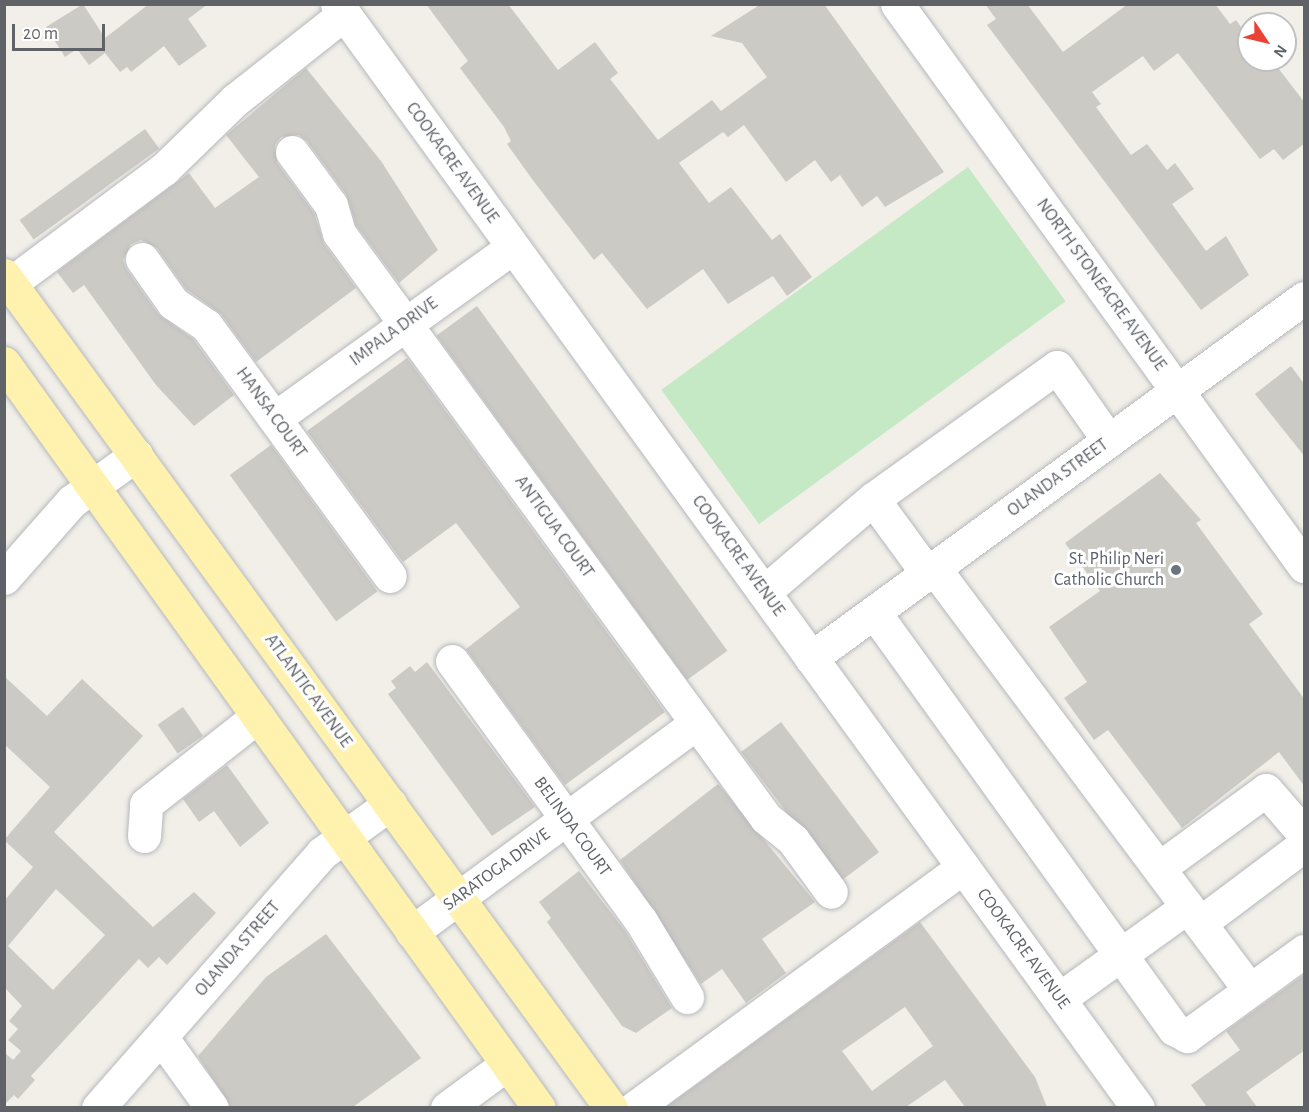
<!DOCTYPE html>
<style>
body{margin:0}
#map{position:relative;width:1309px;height:1112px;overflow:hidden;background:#f1efe8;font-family:"Alegreya Sans",sans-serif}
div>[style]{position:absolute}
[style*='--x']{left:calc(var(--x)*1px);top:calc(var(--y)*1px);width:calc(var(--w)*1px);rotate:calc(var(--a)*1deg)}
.green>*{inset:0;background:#c5e8c5;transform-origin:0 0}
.building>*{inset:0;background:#cccac5;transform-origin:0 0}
.roads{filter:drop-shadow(0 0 2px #b5b8bc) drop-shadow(0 0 2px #b5b8bc)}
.minor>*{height:33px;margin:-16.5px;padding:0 16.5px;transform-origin:16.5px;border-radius:16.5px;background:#fff}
.major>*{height:33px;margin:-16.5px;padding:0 16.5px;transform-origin:16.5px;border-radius:16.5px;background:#fff2af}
.dots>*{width:16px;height:16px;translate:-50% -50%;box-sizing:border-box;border:3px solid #fff;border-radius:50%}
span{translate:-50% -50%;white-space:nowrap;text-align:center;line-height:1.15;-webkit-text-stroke:6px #fff;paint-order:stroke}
.street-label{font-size:18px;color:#5f6368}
.worship-label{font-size:18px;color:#5b616d}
.right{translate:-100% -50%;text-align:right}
.frame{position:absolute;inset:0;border:6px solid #5f6368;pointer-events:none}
.north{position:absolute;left:1237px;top:12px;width:60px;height:60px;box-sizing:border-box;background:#fff;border:2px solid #bfc1c3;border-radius:50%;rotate:125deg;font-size:16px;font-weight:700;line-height:24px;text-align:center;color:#5f6368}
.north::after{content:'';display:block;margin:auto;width:21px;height:27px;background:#ea4335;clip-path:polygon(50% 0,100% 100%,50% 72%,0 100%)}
.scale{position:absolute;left:12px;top:24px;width:93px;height:27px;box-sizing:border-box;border:3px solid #5f6368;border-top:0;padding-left:8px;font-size:18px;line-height:21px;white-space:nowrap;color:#5f6368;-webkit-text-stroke:4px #fff;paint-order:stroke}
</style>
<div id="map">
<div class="green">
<div style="left:968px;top:167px;width:166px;height:379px;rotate:54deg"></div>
</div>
<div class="building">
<div style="clip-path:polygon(83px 4px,105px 38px,149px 4px,208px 4px,188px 19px,207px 46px,179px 66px,164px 46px,131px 72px,127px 67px,120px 72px,105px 53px,89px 65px,77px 49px,65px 57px,46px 27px)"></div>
<div style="clip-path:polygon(426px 4px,508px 4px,558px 70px,595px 42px,618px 73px,610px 79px,658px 140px,712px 100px,721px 111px,767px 77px,742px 43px,711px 36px,761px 4px,824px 4px,944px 172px,885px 207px,877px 196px,862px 207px,840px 175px,831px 182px,815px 160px,786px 182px,744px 125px,728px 137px,723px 132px,679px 163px,709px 203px,731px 187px,772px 240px,780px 234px,812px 277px,787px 296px,773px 276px,728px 304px,703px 269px,647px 309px,602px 253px,594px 260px,532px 179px,507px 144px,511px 141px,504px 127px,460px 68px,468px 61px)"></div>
<div style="clip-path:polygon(985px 4px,1027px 4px,1063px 52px,1128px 4px,1215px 4px,1230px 24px,1236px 20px,1249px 38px,1249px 60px,1272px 60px,1305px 103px,1305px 143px,1283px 160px,1274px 149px,1260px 159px,1178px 53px,1154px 71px,1143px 56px,1092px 92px,1101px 104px,1096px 107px,1131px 155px,1147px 144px,1167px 170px,1175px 163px,1194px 189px,1172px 204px,1206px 251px,1226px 236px,1249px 275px,1201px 310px,987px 25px,996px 19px)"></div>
<div style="clip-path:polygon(306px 68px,381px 161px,438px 250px,399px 283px,356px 225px,346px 194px,307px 141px,299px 135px,281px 137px,275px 145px,277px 163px,314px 213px,324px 244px,356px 288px,256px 362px,221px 314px,186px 289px,157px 248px,141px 240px,131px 244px,123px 260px,127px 270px,158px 314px,193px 339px,234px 395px,194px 426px,156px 385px,84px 285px,73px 293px,57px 272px,189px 173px,215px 208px,259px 177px,226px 135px)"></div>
<div style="left:145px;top:129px;width:24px;height:155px;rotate:54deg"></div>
<div style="left:477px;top:306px;width:426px;height:50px;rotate:54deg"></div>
<div style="clip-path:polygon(407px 358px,665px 712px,565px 785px,466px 649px,520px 607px,456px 523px,403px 562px,307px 431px)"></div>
<div style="clip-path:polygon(1291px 366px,1305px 385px,1305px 457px,1255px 394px)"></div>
<div style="left:271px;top:445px;width:181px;height:51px;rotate:54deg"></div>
<div style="clip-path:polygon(1160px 473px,1201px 520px,1196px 523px,1263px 614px,1249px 624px,1305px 700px,1305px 787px,1279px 752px,1182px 828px,1108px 730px,1094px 740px,1064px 698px,1087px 682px,1049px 627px,1100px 591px,1065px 543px)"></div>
<div style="clip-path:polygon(427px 662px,535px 807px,492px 836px,388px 694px,396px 688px,391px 681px,410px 666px,415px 672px)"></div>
<div style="clip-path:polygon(evenodd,4px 676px,47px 716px,82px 679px,143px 736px,54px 832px,153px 927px,194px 892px,216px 913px,167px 965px,159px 957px,148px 968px,139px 959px,31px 1076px,35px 1080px,18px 1099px,14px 1095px,4px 1105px,4px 1052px,13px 1060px,21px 1051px,8px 1040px,18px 1029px,9px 1021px,22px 1006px,4px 987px,4px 901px,33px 867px,4px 840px,50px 787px,4px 744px,4px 676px,56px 889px,105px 935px,53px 990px,8px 946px,56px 889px)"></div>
<div style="left:183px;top:707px;width:35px;height:31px;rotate:55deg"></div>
<div style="left:781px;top:722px;width:163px;height:50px;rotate:53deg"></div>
<div style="clip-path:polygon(227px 765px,269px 823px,240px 847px,214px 811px,199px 822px,183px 799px)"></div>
<div style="clip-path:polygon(718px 784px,815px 902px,762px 939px,786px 973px,746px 1003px,722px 969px,701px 984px,620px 860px)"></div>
<div style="clip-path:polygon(579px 871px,625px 931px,672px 1008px,636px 1033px,622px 1026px,547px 922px,551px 918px,539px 902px)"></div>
<div style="clip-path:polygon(evenodd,920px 922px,1035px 1077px,1047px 1107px,965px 1107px,945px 1080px,906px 1107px,666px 1107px,920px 922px,905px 1007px,933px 1046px,872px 1091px,842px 1051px,905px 1007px)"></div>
<div style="clip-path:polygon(326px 934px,421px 1058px,353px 1107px,231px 1107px,198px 1056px,266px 977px)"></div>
<div style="clip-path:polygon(1305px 974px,1305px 1050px,1246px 1092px,1257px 1107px,1207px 1107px,1191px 1085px,1240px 1050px,1226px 1031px)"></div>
</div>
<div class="roads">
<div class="minor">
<div style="--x:337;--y:4;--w:1364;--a:54.04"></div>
<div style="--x:897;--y:4;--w:694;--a:54.09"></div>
<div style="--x:292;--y:152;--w:66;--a:53.7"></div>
<div style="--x:331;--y:205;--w:29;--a:74"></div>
<div style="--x:339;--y:233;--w:724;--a:53.87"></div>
<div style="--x:766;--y:818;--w:35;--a:39"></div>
<div style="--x:793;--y:840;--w:64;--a:53.8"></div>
<div style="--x:142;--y:259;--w:54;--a:54.8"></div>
<div style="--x:173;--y:303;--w:40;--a:34"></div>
<div style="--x:206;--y:325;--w:311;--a:53.8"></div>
<div style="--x:11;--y:283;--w:191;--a:-36.7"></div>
<div style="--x:164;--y:169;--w:99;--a:-44.2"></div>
<div style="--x:235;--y:100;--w:139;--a:-38.3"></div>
<div style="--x:275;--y:418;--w:293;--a:-35.7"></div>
<div style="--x:873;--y:499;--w:92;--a:53.9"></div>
<div style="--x:934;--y:568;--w:526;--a:53.2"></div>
<div style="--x:4;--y:578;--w:103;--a:-48.6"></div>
<div style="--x:72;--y:501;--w:79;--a:-35.7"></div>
<div style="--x:764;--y:592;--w:143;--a:-40.5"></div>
<div style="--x:873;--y:499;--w:226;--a:-35.7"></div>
<div style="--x:1057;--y:367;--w:90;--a:54.9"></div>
<div style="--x:874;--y:612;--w:514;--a:54.27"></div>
<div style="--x:1174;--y:1029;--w:15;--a:28"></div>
<div style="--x:1187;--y:1036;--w:145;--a:-36"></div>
<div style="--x:811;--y:658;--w:610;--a:-36.14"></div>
<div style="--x:452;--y:661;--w:321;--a:54"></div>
<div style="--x:641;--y:921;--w:89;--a:58.8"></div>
<div style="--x:144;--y:836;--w:32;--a:-86"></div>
<div style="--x:146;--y:804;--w:142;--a:-38.2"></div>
<div style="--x:1159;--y:868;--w:132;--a:-36.1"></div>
<div style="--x:1266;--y:790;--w:58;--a:49.2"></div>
<div style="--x:1200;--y:923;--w:130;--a:-36.9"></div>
<div style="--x:412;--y:932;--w:353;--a:-36.3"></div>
<div style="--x:1059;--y:999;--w:158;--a:-35.7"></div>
<div style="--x:161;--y:1037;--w:87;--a:54.3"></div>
<div style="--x:98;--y:1108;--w:339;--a:-48.7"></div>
<div style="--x:322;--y:853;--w:84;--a:-35.8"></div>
<div style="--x:447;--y:1108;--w:74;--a:-36.3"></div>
<div style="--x:634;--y:1108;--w:408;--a:-36.2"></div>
</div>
<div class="major">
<div style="--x:4;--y:275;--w:1031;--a:53.92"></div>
<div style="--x:4;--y:363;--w:917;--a:54.32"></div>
</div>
</div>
<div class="dots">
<div style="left:1176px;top:570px;background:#6b7280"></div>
</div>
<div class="street-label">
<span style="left:452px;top:163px;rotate:54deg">COOKACRE AVENUE</span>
<span style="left:1101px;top:285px;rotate:54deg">NORTH STONEACRE AVENUE</span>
<span style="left:394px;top:332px;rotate:-36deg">IMPALA DRIVE</span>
<span style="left:271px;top:413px;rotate:54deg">HANSA COURT</span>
<span style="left:1058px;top:478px;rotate:-36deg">OLANDA STREET</span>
<span style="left:554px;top:527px;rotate:54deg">ANTIGUA COURT</span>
<span style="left:738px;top:556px;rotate:54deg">COOKACRE AVENUE</span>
<span style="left:308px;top:691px;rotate:54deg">ATLANTIC AVENUE</span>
<span style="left:572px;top:827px;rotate:54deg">BELINDA COURT</span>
<span style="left:497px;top:870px;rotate:-36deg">SARATOGA DRIVE</span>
<span style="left:238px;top:949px;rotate:-49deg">OLANDA STREET</span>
<span style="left:1023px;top:949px;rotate:54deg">COOKACRE AVENUE</span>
</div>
<div class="worship-label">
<span class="right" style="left:1164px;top:570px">St. Philip Neri<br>Catholic Church</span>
</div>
<div class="frame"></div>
<div class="north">N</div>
<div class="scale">20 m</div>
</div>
